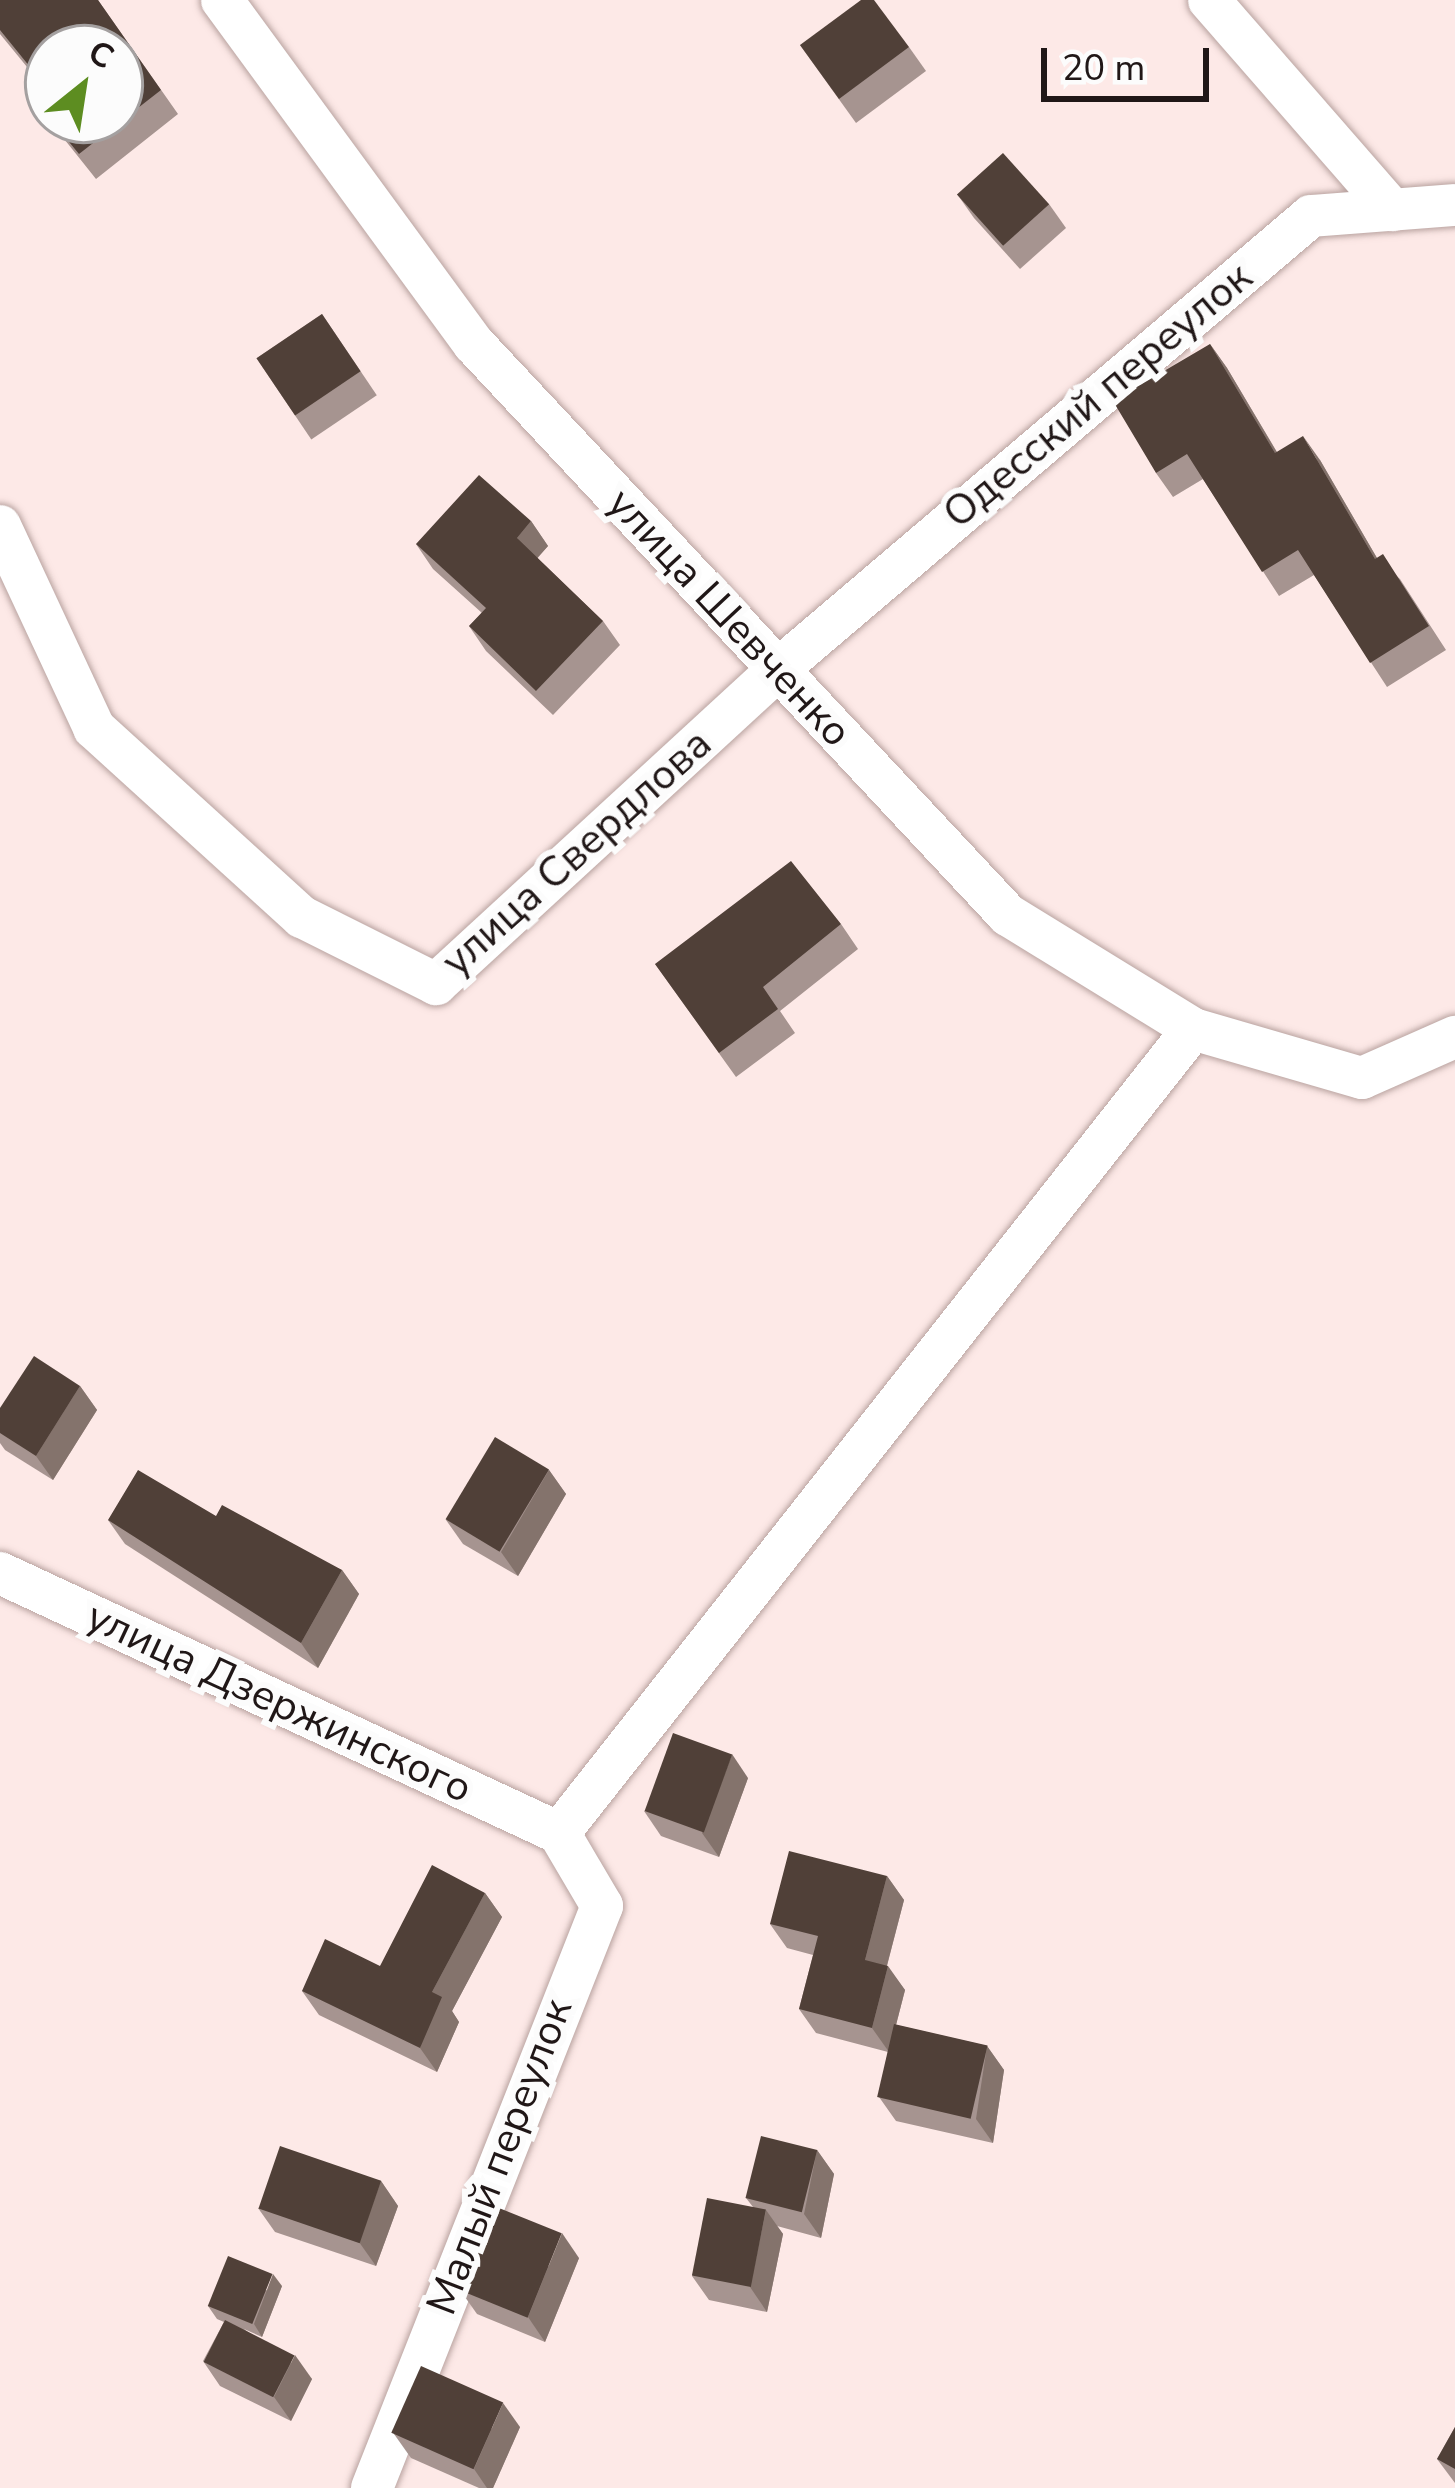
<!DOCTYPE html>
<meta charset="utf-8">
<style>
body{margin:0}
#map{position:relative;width:1455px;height:2488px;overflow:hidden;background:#fde9e7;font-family:"Nunito Sans",sans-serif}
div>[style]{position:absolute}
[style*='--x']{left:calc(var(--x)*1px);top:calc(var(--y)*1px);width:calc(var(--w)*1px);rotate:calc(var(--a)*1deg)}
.roads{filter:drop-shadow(0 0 3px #b9a3a0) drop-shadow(0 0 3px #b9a3a0)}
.minor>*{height:42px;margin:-21px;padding:0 21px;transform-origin:21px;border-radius:21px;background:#fff}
.wall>*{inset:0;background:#a69490;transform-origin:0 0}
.shaded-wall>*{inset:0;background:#84736c}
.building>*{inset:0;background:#504038;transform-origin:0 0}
span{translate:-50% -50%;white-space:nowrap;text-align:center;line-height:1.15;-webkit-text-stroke:12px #fcfcfc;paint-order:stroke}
.street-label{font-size:42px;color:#201717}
.north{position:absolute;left:24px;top:24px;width:120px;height:120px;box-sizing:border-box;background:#fcfcfc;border:3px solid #a4a0a0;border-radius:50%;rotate:30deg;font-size:33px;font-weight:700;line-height:48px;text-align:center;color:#201717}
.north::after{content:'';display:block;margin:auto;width:42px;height:54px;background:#5d8d21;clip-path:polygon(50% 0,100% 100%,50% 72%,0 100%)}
.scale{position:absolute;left:1041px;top:48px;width:168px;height:54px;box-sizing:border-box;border:6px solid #201717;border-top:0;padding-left:15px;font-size:36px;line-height:42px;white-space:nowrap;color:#201717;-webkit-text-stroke:9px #fcfcfc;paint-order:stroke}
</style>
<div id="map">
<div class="roads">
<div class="minor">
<div style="--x:222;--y:0;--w:426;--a:53.8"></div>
<div style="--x:474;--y:344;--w:782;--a:46.92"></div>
<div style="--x:1008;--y:915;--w:217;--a:31.6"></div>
<div style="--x:1193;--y:1029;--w:176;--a:16.2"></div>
<div style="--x:1362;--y:1078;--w:102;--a:-23.8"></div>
<div style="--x:1209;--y:0;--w:279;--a:48.9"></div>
<div style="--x:0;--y:526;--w:223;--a:65"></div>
<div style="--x:94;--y:728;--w:281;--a:42.3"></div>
<div style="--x:302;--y:917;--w:150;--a:26.6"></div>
<div style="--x:436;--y:984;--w:462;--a:-42.6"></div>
<div style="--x:776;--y:671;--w:702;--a:-40.38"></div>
<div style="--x:1311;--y:216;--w:144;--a:-4.4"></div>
<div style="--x:0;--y:1573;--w:617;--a:24.94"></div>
<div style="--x:559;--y:1833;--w:1024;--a:-51.74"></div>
<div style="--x:372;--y:2488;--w:626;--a:-68.44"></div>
<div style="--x:602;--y:1906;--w:85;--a:-120.5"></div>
</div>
</div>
<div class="wall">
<div style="clip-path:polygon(0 0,98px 0,178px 114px,96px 179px,49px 120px,120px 120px,48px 48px,48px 118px,30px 93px,41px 84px,0 34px)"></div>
<div style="clip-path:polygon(800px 45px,909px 47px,926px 71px,856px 123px)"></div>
<div style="clip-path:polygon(957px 194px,1049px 204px,1066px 228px,1020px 269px,974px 218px)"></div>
<div style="left:322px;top:314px;width:98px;height:79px;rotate:56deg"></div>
<div style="clip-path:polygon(1210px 344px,1227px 368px,1277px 452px,1320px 460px,1377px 558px,1400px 579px,1446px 650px,1387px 687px,1314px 575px,1279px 596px,1203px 479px,1173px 497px,1156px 473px)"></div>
<div style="clip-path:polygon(531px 521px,548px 546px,537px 558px,603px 621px,620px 645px,553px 715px,486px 651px,469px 626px,482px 613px,433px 569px,416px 544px)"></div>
<div style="clip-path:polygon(841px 924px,858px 949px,780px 1011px,795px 1033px,736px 1077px,655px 964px)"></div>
<div style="clip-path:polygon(80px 1386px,97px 1410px,53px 1480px,5px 1450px,0 1443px,0 1408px)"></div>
<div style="clip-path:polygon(549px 1470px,566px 1494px,518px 1576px,463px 1544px,446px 1520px)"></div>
<div style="clip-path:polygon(216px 1516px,342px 1570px,359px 1594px,318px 1668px,125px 1544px,108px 1520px)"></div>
<div style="clip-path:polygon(748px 1778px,719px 1857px,661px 1836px,644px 1811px)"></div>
<div style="clip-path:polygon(887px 1876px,904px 1900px,887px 1966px,905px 1990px,896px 2025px,987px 2046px,1004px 2070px,993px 2143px,896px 2121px,879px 2097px,888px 2052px,816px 2033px,799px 2009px,813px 1955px,787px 1948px,770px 1924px)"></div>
<div style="clip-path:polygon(485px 1893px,502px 1917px,452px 2011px,459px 2022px,437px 2072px,319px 2015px,302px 1991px,380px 1966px)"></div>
<div style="clip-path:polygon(817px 2150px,834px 2174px,821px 2238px,777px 2226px,783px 2234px,767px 2312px,709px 2300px,692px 2276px,753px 2207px,746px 2198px)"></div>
<div style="clip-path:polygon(381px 2181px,398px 2206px,376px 2266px,275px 2232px,258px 2208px)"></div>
<div style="clip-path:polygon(579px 2258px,545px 2342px,477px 2314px,460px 2290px)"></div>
<div style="clip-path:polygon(282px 2286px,262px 2337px,244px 2329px,312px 2379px,291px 2421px,220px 2386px,203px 2361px,224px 2322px,217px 2319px,208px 2306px)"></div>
<div style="clip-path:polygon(520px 2427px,493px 2488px,479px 2488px,411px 2458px,394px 2434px)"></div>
<div style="clip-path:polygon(1455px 2427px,1455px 2483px,1437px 2459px)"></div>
</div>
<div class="shaded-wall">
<div style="clip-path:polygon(1210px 344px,1227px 368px,1292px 478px,1275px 453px)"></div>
<div style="clip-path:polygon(1303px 436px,1320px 460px,1392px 584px,1375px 559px)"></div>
<div style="clip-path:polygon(531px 521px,548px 546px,534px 562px,517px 538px)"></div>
<div style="clip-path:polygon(80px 1386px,97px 1410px,53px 1480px,36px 1456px)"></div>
<div style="clip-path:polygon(549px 1470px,566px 1494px,518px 1576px,501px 1552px)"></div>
<div style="clip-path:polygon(342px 1570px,359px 1594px,318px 1668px,301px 1643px)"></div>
<div style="clip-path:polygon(732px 1754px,748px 1778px,719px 1857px,702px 1833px)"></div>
<div style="clip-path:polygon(887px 1876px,904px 1900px,882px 1984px,865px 1960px)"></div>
<div style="clip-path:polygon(485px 1893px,502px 1917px,452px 2011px,459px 2022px,437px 2072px,420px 2048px,432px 1992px)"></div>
<div style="clip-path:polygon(888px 1966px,905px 1990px,889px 2052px,872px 2028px)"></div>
<div style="clip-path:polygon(987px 2046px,1004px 2070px,993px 2143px,976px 2119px)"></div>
<div style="clip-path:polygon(817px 2150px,834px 2174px,821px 2238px,804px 2214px)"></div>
<div style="clip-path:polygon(381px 2181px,398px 2206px,376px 2266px,359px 2242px)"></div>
<div style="clip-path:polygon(766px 2210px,783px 2234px,767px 2312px,750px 2287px)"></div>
<div style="clip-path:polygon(562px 2233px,579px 2258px,545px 2342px,528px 2317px)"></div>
<div style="clip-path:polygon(273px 2274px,282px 2286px,262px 2337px,254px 2324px)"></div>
<div style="clip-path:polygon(295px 2355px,312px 2379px,291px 2421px,274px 2397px)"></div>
<div style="clip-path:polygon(503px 2403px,520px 2427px,493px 2488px,487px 2488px,474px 2469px)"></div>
</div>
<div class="building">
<div style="clip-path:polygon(0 0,98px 0,161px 90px,79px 154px,51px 120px,120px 120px,120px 48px,48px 48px,48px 116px,30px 93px,43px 83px,0 30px)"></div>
<div style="clip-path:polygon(861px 0,874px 0,909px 47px,839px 99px,800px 45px)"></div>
<div style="left:1003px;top:153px;width:69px;height:62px;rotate:48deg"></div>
<div style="left:322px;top:314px;width:69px;height:79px;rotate:56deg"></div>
<div style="clip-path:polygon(1210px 344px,1275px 453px,1303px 436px,1375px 559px,1383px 554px,1429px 626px,1370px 663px,1298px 550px,1262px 572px,1187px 454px,1156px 473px,1113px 401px)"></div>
<div style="clip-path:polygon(479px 475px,531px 521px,517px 538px,603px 621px,536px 691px,469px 626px,486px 608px,416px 544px)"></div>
<div style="clip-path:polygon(791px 861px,841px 924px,763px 987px,778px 1009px,719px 1053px,655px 964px)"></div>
<div style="clip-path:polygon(34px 1356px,80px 1386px,36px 1456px,0 1433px,0 1408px)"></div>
<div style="left:495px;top:1437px;width:63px;height:96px;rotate:31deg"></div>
<div style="clip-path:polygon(138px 1470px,216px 1516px,222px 1505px,342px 1570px,301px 1643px,108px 1520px)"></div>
<div style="left:673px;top:1733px;width:63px;height:83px;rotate:20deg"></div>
<div style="clip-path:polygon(789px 1851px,887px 1876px,865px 1960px,888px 1966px,872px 2028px,799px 2009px,818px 1936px,770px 1924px)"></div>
<div style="clip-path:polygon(432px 1865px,485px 1893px,432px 1992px,442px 1997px,420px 2048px,302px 1991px,325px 1939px,380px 1966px)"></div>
<div style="left:894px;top:2024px;width:96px;height:75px;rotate:13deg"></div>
<div style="left:761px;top:2136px;width:58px;height:64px;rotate:14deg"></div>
<div style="left:280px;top:2146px;width:107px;height:66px;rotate:19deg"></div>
<div style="left:707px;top:2198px;width:60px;height:79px;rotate:11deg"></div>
<div style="left:494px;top:2206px;width:73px;height:91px;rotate:22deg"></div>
<div style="left:228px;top:2256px;width:48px;height:54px;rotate:22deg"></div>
<div style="left:225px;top:2320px;width:78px;height:47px;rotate:27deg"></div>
<div style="left:421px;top:2366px;width:90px;height:73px;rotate:24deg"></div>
<div style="clip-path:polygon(1455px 2427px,1455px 2469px,1437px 2459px)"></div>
</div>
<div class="street-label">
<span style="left:1098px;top:396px;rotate:-40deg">Одесский переулок</span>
<span style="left:729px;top:618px;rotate:47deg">улица Шевченко</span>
<span style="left:577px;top:853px;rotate:-42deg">улица Свердлова</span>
<span style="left:279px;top:1703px;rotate:25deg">улица Дзержинского</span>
<span style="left:500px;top:2157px;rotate:-69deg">Малый переулок</span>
</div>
<div class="north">С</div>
<div class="scale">20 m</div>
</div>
